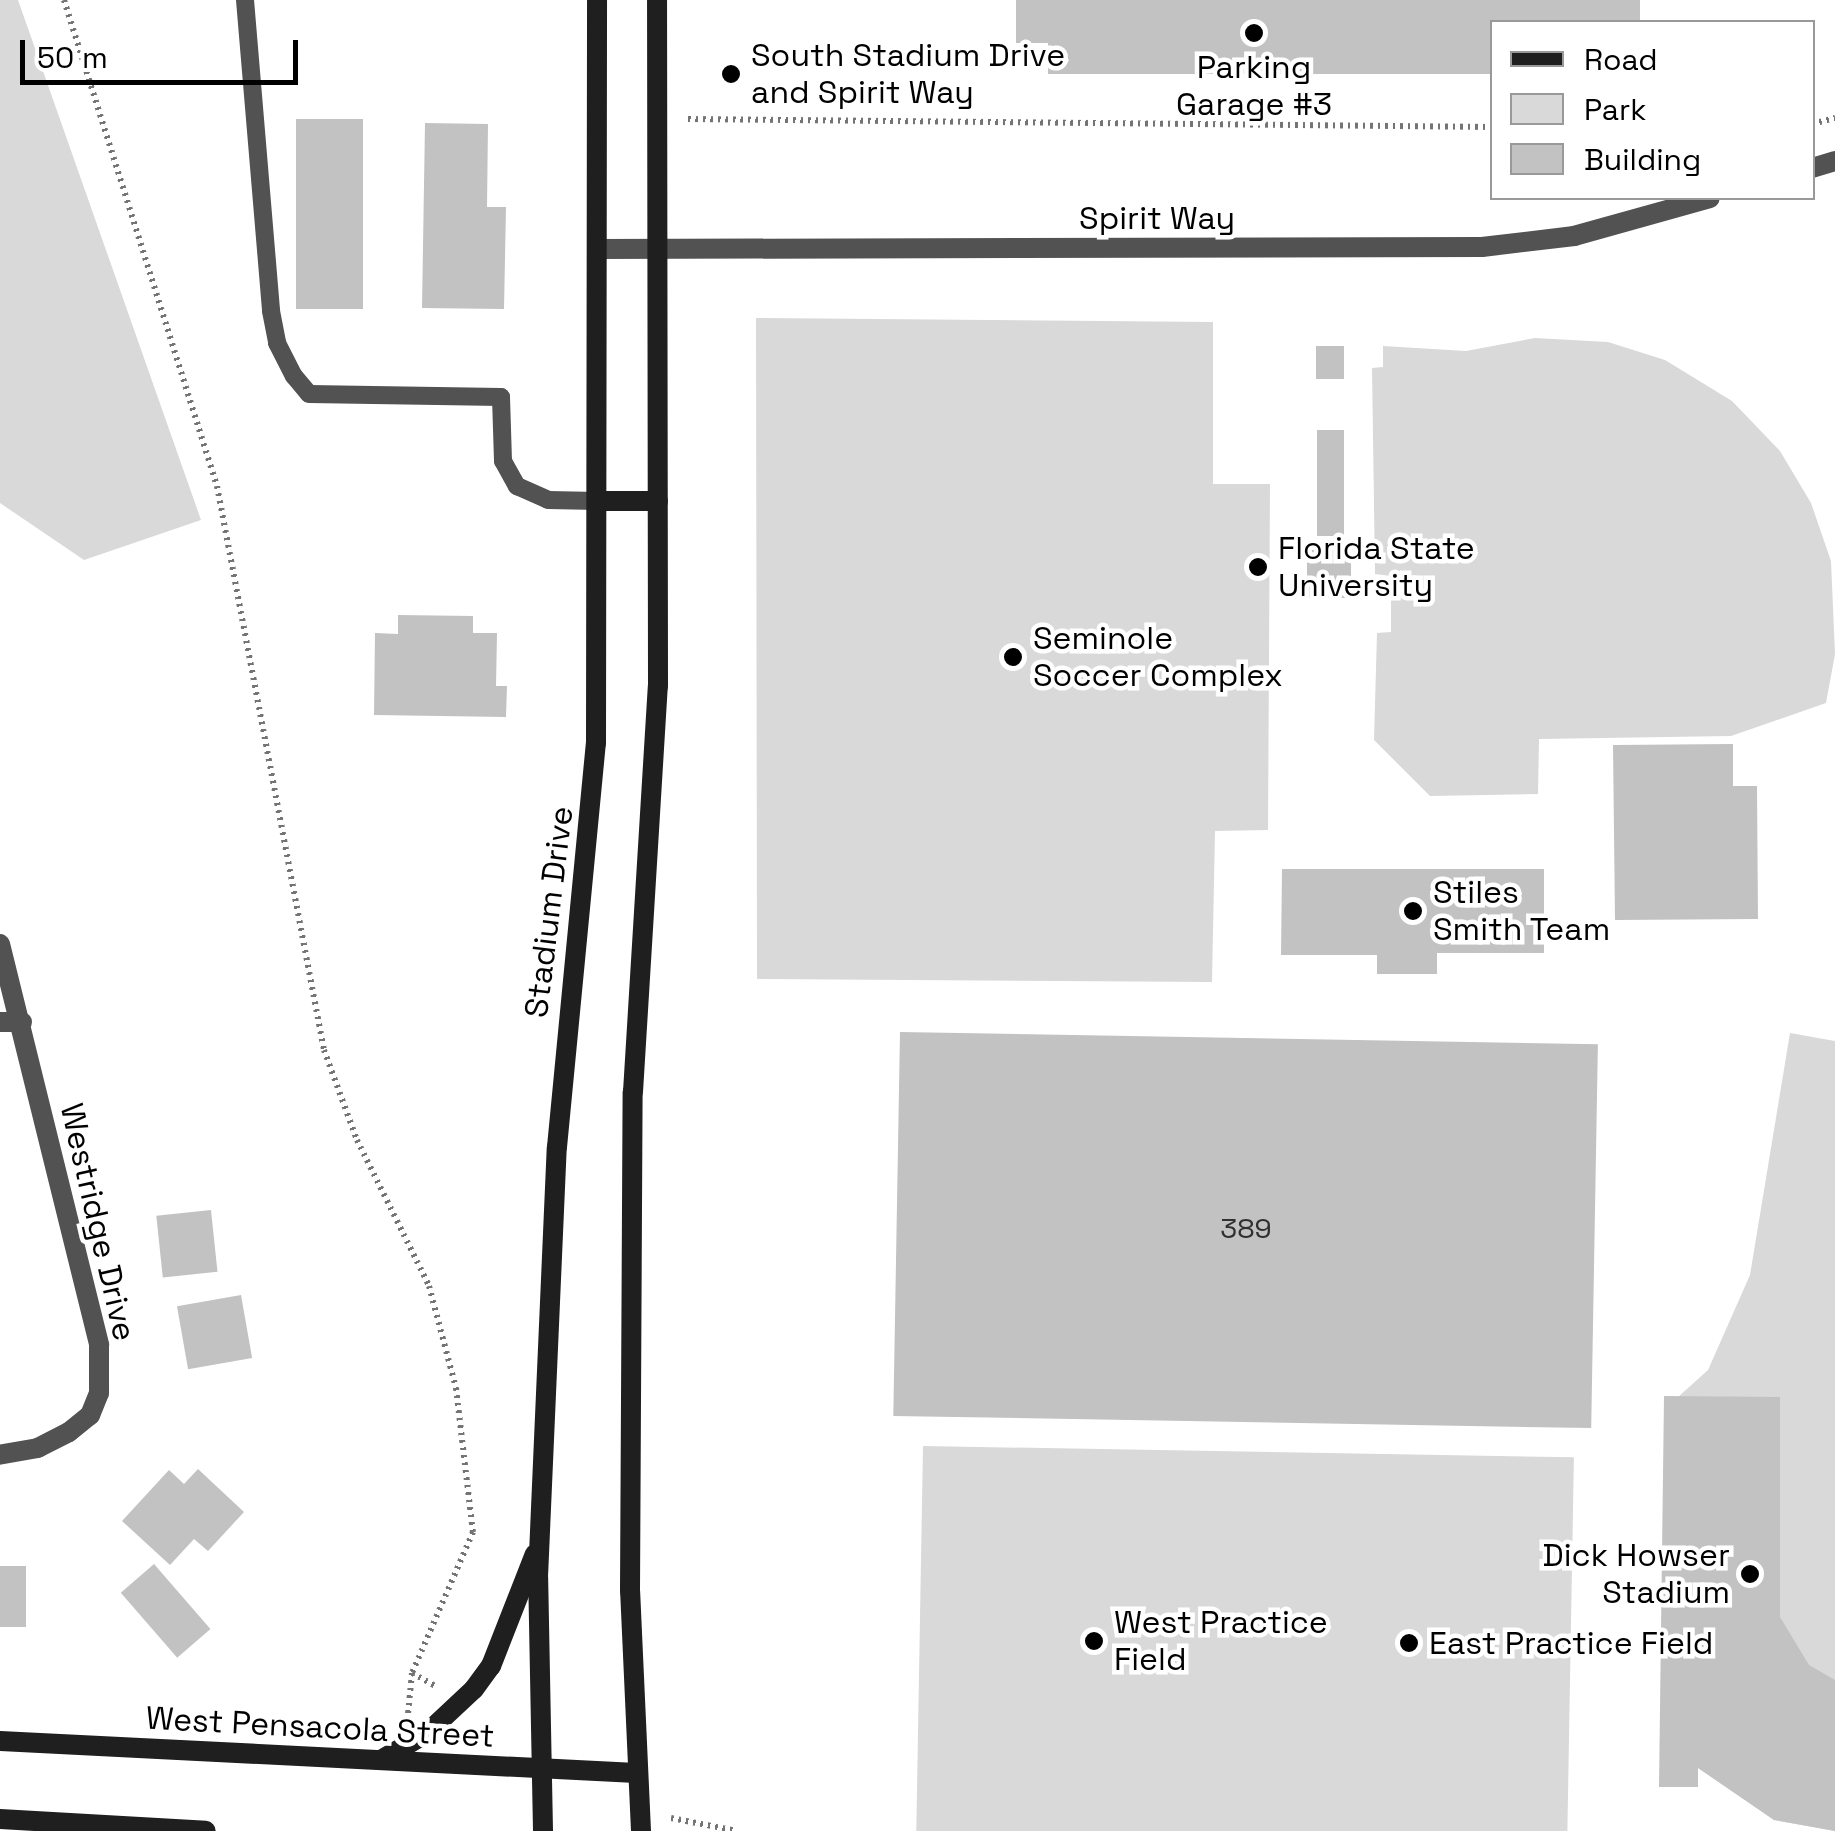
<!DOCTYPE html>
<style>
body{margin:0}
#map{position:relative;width:1835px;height:1831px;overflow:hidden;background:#fff;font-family:"Space Grotesk",sans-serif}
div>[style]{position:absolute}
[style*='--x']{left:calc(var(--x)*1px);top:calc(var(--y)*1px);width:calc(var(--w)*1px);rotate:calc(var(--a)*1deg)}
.green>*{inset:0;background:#d9d9d9;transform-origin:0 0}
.building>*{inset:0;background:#c2c2c2;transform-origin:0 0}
.path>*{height:6px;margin-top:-3px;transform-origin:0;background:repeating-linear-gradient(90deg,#747474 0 2.5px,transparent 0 7.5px)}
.service>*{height:18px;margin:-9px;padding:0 9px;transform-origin:9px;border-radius:9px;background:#525252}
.minor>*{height:20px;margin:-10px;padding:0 10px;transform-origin:10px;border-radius:10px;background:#525252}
.secondary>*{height:20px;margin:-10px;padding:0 10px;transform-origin:10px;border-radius:10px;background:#1f1f1f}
.dots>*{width:28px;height:28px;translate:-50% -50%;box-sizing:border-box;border:5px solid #fff;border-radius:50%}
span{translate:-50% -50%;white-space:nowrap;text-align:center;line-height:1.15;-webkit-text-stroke:9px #fff;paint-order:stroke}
.number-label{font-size:28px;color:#303030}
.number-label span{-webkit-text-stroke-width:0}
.poi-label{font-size:32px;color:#000}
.left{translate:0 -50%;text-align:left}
.right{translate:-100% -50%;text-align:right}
.street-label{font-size:32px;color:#000}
.legend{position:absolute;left:1490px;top:20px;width:325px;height:180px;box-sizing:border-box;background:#fff;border:2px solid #999;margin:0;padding:12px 18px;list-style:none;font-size:30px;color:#000}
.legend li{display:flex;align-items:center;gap:20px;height:50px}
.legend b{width:50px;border:2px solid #999}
.scale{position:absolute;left:20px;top:40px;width:278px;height:45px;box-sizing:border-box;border:5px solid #000;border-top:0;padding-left:12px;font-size:30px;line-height:35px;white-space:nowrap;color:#000;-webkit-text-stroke:8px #fff;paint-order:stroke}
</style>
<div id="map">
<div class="green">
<div style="clip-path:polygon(0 0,18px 0,201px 520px,84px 560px,0 503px)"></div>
<div style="clip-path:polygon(756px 318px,1213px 322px,1213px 484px,1270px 484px,1268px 830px,1215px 831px,1212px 982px,757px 979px)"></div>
<div style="clip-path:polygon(1535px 338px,1608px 342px,1665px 360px,1732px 401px,1780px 451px,1811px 503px,1831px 561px,1835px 654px,1826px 703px,1731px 736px,1539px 739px,1538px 794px,1430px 796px,1374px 740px,1377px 633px,1391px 632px,1391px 576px,1375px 574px,1372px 368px,1383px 367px,1383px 346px,1466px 351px)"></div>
<div style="clip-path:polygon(1790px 1033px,1835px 1041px,1835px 1831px,1774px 1820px,1694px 1765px,1677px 1398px,1708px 1370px,1750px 1275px)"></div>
<div style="left:923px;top:1446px;width:651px;height:385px;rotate:1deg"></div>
</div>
<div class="building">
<div style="clip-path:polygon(1016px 0,1640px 0,1640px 22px,1492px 22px,1492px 74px,1048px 74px,1048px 43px,1016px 43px)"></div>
<div style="left:296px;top:119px;width:67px;height:190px"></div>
<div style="clip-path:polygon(425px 123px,488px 124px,487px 207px,506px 207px,504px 309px,422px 308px)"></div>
<div style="left:1316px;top:346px;width:28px;height:33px"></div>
<div style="left:1317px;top:430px;width:27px;height:106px"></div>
<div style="left:1307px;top:548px;width:44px;height:50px"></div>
<div style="clip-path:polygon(398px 615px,473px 616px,473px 633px,497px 633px,496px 686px,507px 686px,506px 717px,374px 715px,375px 633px,398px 634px)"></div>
<div style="clip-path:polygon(1733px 744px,1733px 786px,1757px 786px,1758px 919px,1615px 920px,1613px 745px)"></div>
<div style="clip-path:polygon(1282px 869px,1544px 869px,1544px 953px,1437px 953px,1437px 974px,1377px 974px,1377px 955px,1281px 955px)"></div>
<div style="left:900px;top:1032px;width:698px;height:384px;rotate:1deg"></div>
<div style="left:211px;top:1210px;width:62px;height:55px;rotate:84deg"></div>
<div style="left:241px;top:1295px;width:64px;height:65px;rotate:80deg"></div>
<div style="clip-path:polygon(1664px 1396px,1780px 1397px,1780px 1617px,1809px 1665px,1835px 1680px,1835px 1831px,1774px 1820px,1698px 1768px,1698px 1787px,1659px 1787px)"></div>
<div style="clip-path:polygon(198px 1469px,244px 1512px,208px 1551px,194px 1539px,170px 1565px,122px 1521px,169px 1470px,184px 1484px)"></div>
<div style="left:154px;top:1564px;width:86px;height:44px;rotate:49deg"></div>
<div style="left:0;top:1566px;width:26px;height:61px"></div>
</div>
<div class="path">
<div style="--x:64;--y:0;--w:510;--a:72.53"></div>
<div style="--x:217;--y:486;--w:574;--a:79.26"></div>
<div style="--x:324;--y:1050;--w:96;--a:69.9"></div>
<div style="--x:357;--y:1140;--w:163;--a:63.7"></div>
<div style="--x:429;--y:1286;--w:106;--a:75.2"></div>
<div style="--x:456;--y:1388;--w:145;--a:83.3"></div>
<div style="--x:473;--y:1532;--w:154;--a:113.4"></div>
<div style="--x:412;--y:1673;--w:41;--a:95.6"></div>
<div style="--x:688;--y:119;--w:804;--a:0.57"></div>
<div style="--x:1812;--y:124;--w:24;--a:-15"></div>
<div style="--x:412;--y:1673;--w:29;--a:29"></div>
<div style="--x:671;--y:1818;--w:67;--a:11.1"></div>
</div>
<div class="service">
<div style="--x:245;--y:0;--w:312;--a:85.2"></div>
<div style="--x:271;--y:311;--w:33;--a:79"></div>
<div style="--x:277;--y:343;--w:37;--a:63"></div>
<div style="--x:294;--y:376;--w:23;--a:50"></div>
<div style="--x:309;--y:394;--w:192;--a:0.9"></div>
<div style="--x:501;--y:397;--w:64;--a:88.2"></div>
<div style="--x:503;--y:461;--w:29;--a:61"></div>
<div style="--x:517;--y:486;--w:34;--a:24"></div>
<div style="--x:548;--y:500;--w:50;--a:1.1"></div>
</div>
<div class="minor">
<div style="--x:1812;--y:168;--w:24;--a:-17"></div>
<div style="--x:597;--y:249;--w:885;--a:-0.13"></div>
<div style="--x:1482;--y:247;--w:93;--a:-6.8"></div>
<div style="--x:1574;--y:236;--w:141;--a:-15.6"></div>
<div style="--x:0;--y:944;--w:413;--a:76.1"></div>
<div style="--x:99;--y:1345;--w:48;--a:90"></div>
<div style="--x:99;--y:1393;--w:24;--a:112"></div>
<div style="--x:90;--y:1415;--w:27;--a:141"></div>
<div style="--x:69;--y:1432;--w:35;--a:153"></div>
<div style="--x:38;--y:1448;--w:39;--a:170"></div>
<div style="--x:0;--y:1022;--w:22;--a:0"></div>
</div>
<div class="secondary">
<div style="--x:598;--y:501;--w:60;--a:0"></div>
<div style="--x:0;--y:1741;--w:637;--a:2.88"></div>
<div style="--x:381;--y:1760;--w:53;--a:-30.4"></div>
<div style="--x:427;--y:1733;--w:64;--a:-43.1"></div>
<div style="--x:474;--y:1689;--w:29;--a:-54"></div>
<div style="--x:491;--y:1666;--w:120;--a:-68.6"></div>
<div style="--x:0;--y:1819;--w:206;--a:3.3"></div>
<div style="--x:543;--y:1831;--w:254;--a:-91.1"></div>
<div style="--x:538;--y:1577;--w:430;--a:-87.5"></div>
<div style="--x:557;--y:1147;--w:406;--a:-84.5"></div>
<div style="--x:596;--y:743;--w:743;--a:-89.92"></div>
<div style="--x:641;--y:1831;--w:240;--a:-92.6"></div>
<div style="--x:630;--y:1591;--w:499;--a:-89.7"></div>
<div style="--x:633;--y:1092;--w:407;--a:-86.5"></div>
<div style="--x:658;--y:686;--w:686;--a:-90.08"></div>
</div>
<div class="dots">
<div style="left:1254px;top:33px;background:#000"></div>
<div style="left:731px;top:74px;background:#000"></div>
<div style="left:1258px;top:567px;background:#000"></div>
<div style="left:1013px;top:657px;background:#000"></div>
<div style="left:1413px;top:911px;background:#000"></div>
<div style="left:1750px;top:1574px;background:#000"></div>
<div style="left:1094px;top:1641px;background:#000"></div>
<div style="left:1409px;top:1643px;background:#000"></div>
</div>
<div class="number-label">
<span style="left:1246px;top:1228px">389</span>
</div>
<div class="poi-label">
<span class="left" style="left:751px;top:74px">South Stadium Drive<br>and Spirit Way</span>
<span style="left:1254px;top:86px">Parking<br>Garage #3</span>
<span class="left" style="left:1278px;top:567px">Florida State<br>University</span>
<span class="left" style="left:1033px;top:657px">Seminole<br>Soccer Complex</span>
<span class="left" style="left:1433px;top:911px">Stiles<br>Smith Team</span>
<span class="right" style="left:1730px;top:1574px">Dick Howser<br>Stadium</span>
<span class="left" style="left:1114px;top:1641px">West Practice<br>Field</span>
<span class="left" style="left:1429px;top:1643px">East Practice Field</span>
</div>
<div class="street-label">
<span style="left:1157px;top:218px">Spirit Way</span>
<span style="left:549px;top:912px;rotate:-83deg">Stadium Drive</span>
<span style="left:98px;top:1222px;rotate:77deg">Westridge Drive</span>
<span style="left:320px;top:1727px;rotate:3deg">West Pensacola Street</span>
</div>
<ul class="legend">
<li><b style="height:12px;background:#1f1f1f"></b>Road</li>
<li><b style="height:28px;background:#d9d9d9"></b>Park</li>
<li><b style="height:28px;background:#c2c2c2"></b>Building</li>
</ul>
<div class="scale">50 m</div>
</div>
